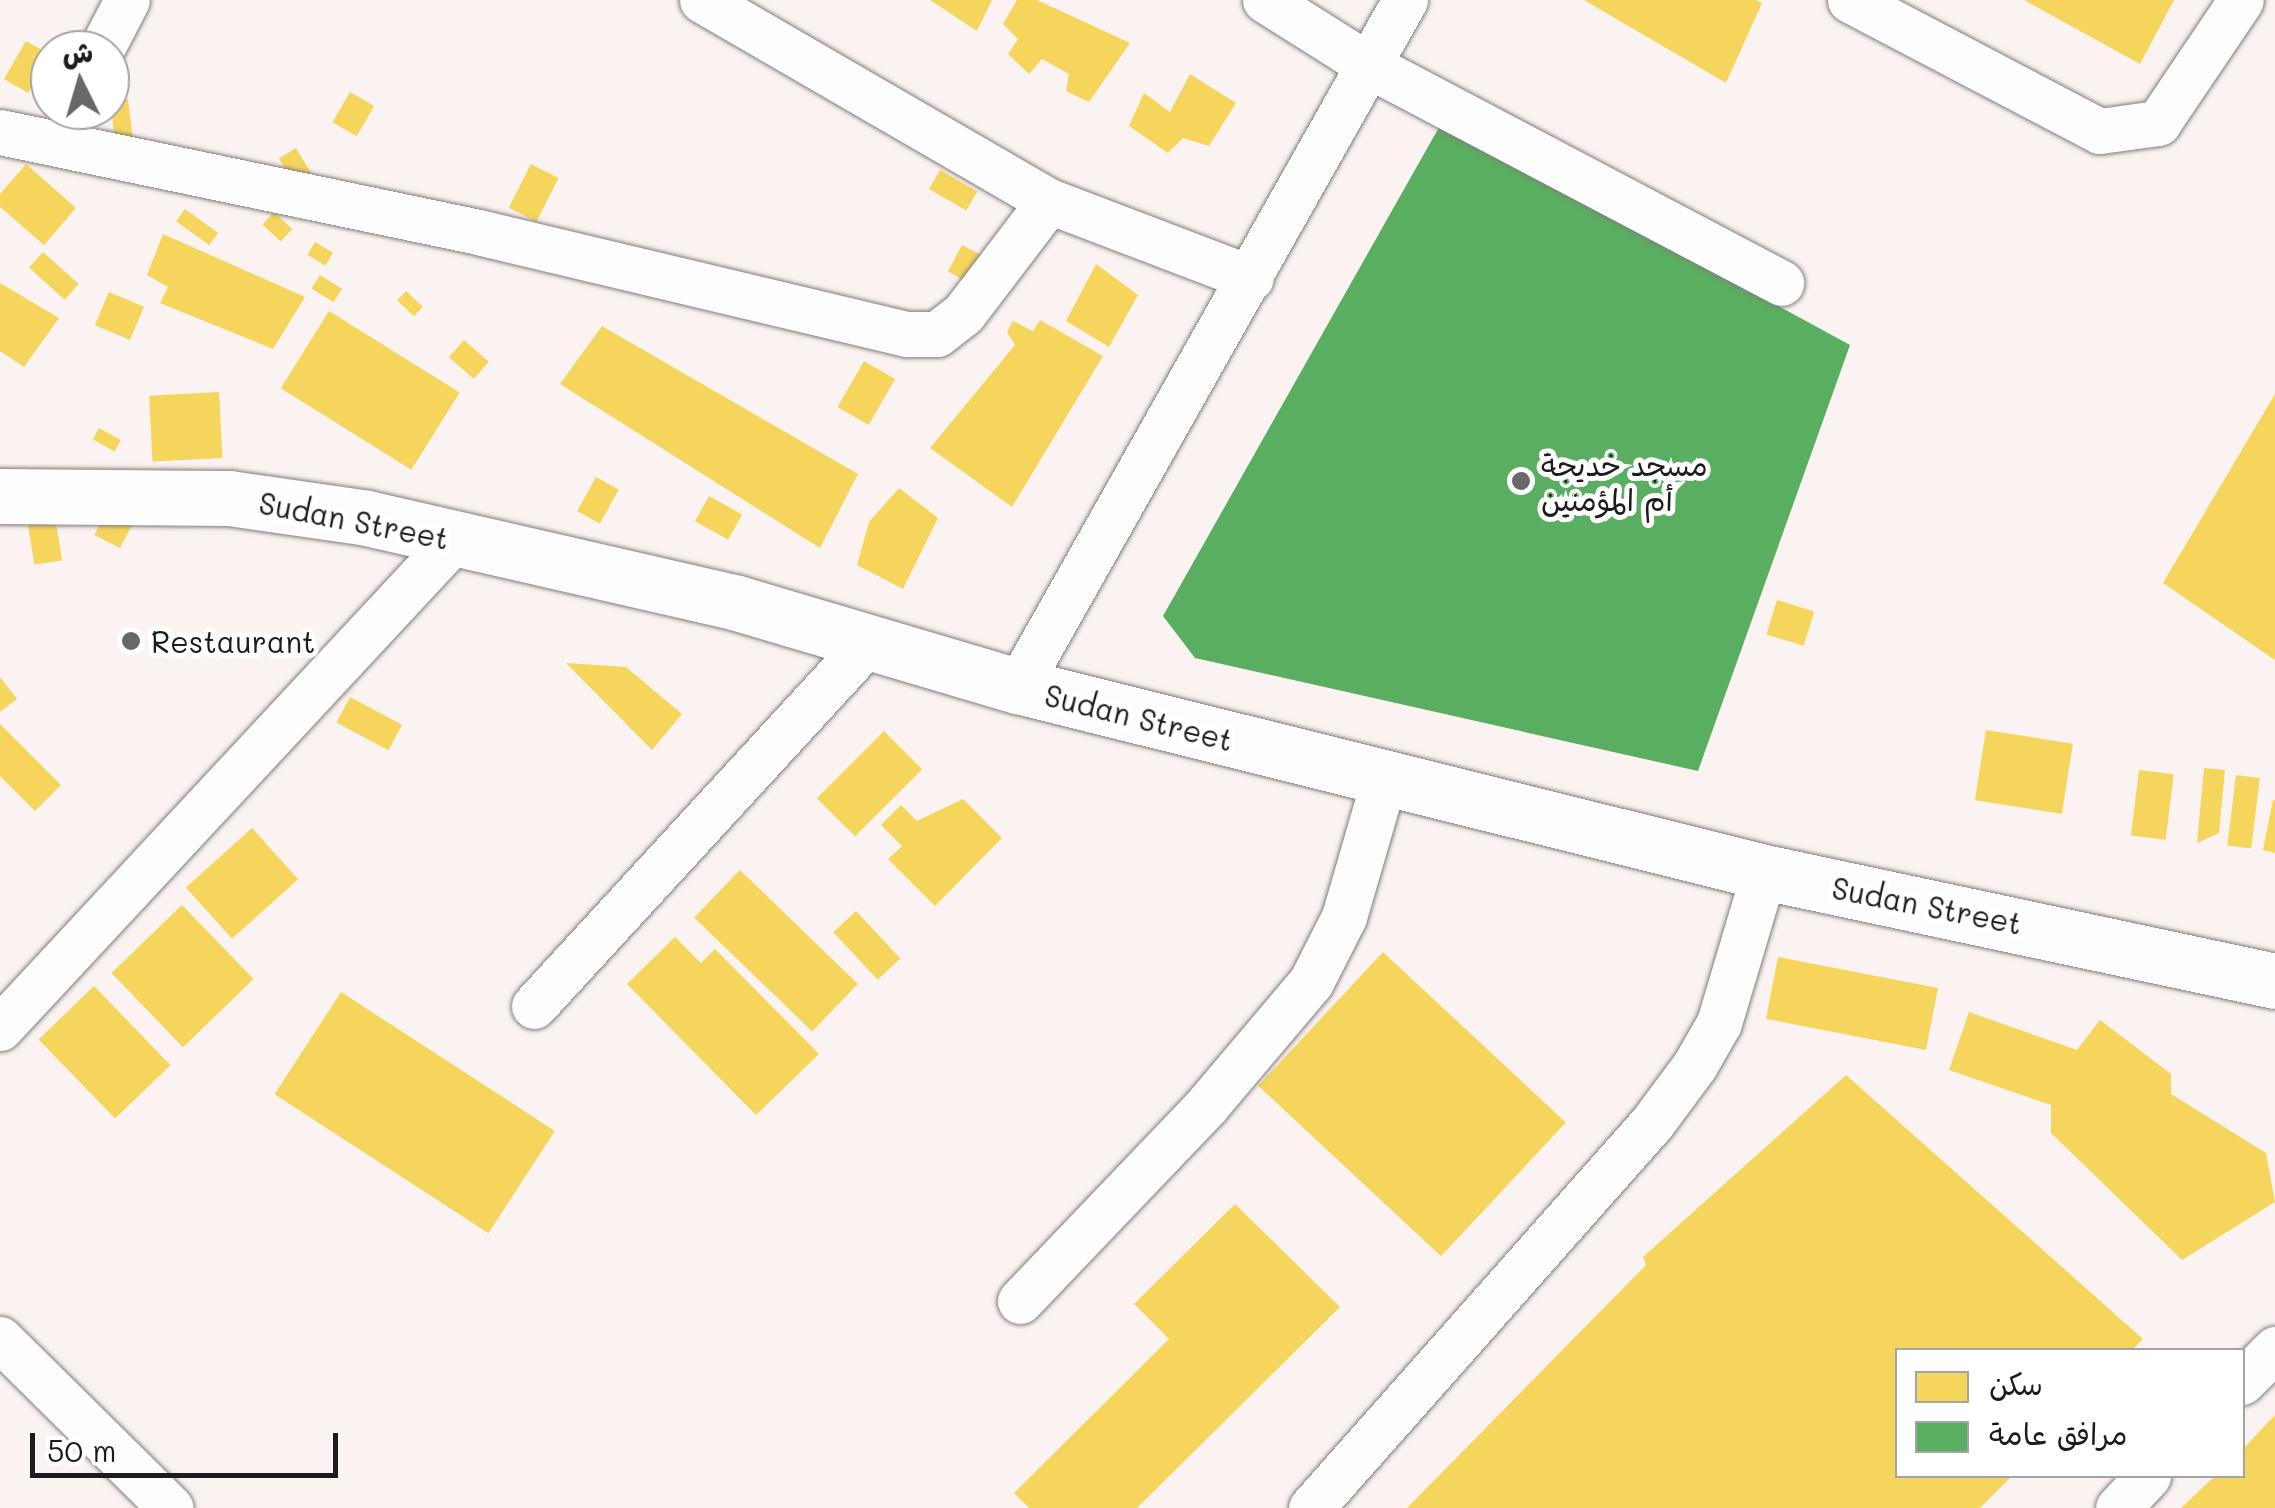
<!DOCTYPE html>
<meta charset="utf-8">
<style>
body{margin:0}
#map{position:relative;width:2275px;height:1508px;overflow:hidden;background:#faf3f2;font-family:Mali,"Playpen Sans Arabic",sans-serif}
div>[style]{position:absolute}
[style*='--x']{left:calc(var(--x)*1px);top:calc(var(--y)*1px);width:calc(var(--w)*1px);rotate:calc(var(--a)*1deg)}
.homes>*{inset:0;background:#f6d55c;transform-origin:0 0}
.public>*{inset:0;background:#5aae61}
.roads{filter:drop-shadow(0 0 2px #807d7c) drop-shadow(0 0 2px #807d7c)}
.minor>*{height:45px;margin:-22.5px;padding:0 22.5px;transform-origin:22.5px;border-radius:22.5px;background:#fefdfd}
.secondary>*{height:55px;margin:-27.5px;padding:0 27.5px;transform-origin:27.5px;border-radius:27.5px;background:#fefdfd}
.dots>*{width:28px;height:28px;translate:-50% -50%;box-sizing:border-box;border:5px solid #fff;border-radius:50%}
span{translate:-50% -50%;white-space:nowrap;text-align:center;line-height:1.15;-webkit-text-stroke:10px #fff;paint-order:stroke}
.poi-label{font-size:30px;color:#1c1c1c}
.left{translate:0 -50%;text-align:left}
.street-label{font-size:30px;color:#1c1c1c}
.legend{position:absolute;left:1895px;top:1348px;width:350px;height:130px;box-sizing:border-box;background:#fff;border:2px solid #a4a4a4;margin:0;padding:12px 18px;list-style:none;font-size:30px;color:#1c1c1c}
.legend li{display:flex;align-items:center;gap:20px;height:50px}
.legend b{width:50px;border:2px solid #a4a4a4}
.north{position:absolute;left:30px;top:30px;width:100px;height:100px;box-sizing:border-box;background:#fff;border:2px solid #a4a4a4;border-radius:50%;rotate:355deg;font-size:28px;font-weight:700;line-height:40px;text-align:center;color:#1c1c1c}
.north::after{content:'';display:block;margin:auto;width:35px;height:45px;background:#6a6767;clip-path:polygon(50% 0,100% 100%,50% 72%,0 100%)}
.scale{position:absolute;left:30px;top:1433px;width:308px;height:45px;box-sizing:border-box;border:5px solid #1c1c1c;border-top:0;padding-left:12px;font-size:30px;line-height:35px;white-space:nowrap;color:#1c1c1c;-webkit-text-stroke:8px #fff;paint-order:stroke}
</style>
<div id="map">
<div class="homes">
<div style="clip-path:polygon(930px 0,992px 0,977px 31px)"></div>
<div style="clip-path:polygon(1017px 0,1037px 0,1130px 43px,1089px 102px,1066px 91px,1069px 74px,1042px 59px,1029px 74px,1008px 54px,1018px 39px,1003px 24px)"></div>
<div style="clip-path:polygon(1584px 0,1756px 0,1762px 3px,1726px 83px)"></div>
<div style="clip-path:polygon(2024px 0,2174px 0,2140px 64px)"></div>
<div style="left:26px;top:41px;width:28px;height:44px;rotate:30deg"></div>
<div style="clip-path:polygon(1190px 74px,1236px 103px,1209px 146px,1183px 138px,1168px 153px,1129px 126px,1144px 93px,1170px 112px)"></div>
<div style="left:350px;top:92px;width:28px;height:35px;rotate:30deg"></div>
<div style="left:128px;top:99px;width:43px;height:18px;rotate:83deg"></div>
<div style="left:296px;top:148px;width:39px;height:20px;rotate:59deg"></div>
<div style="clip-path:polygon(26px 164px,76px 208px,44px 245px,0 207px,0 194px)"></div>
<div style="left:531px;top:164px;width:31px;height:49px;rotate:27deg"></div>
<div style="left:940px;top:170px;width:43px;height:22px;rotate:30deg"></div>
<div style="left:185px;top:209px;width:41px;height:15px;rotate:36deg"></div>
<div style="left:274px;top:212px;width:25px;height:17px;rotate:43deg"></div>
<div style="clip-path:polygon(163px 234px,305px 297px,273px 349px,160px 303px,168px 287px,147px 275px)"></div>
<div style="left:315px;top:242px;width:21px;height:15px;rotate:31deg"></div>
<div style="left:962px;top:245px;width:27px;height:30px;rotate:28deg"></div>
<div style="left:43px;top:252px;width:48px;height:21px;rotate:42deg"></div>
<div style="clip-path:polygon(1096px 264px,1138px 295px,1109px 347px,1066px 321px)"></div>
<div style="left:320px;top:275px;width:26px;height:16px;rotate:32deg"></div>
<div style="clip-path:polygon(0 283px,59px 318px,24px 367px,0 351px)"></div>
<div style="left:406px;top:291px;width:23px;height:13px;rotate:43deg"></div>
<div style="left:109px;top:292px;width:38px;height:36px;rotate:23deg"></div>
<div style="left:329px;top:311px;width:154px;height:91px;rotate:32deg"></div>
<div style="clip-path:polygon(1040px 320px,1103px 356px,1012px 507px,930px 448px,1015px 345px,1007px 332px,1013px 321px,1033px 331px)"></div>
<div style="clip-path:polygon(602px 326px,858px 474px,820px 548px,560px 384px)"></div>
<div style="left:464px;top:340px;width:33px;height:23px;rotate:41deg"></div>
<div style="left:864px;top:361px;width:36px;height:53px;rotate:30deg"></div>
<div style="left:219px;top:392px;width:66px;height:70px;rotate:87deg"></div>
<div style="clip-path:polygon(2275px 394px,2275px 660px,2163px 583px)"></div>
<div style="left:99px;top:428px;width:25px;height:13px;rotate:29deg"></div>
<div style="left:596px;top:477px;width:26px;height:39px;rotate:29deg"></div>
<div style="clip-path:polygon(899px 488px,938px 518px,903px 589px,857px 565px,869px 522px)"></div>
<div style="left:709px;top:496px;width:38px;height:29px;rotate:29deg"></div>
<div style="left:107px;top:510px;width:29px;height:28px;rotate:27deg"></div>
<div style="left:55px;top:516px;width:45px;height:28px;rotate:81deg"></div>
<div style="left:1777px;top:600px;width:39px;height:36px;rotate:17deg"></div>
<div style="clip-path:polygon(566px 663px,626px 667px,682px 714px,652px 750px)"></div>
<div style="clip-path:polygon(0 677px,17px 699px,0 712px)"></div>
<div style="left:350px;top:697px;width:59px;height:29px;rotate:28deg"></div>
<div style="clip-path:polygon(0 724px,61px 785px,35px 811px,0 776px)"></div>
<div style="left:1986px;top:730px;width:88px;height:71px;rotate:9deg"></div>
<div style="left:884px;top:731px;width:54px;height:95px;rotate:45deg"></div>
<div style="clip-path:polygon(2204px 768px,2225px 770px,2219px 833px,2197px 843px)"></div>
<div style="left:2139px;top:770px;width:35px;height:66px;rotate:7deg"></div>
<div style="left:2236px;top:775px;width:24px;height:71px;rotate:7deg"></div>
<div style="clip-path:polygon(963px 799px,1002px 838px,935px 906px,888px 859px,902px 846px,881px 825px,901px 805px,917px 821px)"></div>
<div style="clip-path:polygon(2273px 800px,2275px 800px,2275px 853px,2263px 850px)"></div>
<div style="left:252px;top:828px;width:69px;height:89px;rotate:48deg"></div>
<div style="left:740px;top:870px;width:164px;height:66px;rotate:44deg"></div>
<div style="left:182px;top:905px;width:103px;height:98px;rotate:46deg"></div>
<div style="left:856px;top:911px;width:65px;height:31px;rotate:47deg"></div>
<div style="clip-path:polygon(675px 937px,701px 963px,715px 949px,819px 1054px,756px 1115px,627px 984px)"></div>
<div style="left:1383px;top:952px;width:250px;height:183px;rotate:43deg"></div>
<div style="left:1778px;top:957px;width:163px;height:63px;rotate:11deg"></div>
<div style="left:94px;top:986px;width:110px;height:77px;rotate:46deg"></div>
<div style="left:341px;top:992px;width:255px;height:122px;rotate:33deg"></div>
<div style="clip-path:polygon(1969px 1012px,2077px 1050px,2100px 1020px,2171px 1074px,2171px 1094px,2266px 1153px,2275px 1202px,2182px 1260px,2051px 1133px,2051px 1105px,1949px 1070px)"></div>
<div style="clip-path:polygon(1846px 1075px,2143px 1339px,2132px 1350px,1898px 1350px,1898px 1476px,2012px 1476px,1980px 1508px,1407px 1508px,1646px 1265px,1643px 1257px)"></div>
<div style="clip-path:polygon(1235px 1204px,1340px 1307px,1137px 1508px,1029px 1508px,1014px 1493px,1169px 1339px,1134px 1304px)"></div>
<div style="clip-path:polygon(2275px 1415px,2275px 1508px,2181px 1508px,2215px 1476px,2242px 1476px,2242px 1450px)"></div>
</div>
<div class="public">
<div style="clip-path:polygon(1442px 122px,1850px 345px,1698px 771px,1195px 658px,1163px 616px)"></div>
</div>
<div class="roads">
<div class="minor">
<div style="--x:702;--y:0;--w:401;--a:30.1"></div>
<div style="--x:1049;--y:201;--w:216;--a:20.9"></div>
<div style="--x:1265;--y:0;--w:124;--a:32.2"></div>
<div style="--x:1370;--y:66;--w:465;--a:27.8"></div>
<div style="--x:1850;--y:0;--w:282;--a:27.7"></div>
<div style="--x:2100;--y:131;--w:59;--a:-7.9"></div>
<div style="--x:2158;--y:123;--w:148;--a:-56"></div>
<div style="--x:101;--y:50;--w:56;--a:-62.5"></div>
<div style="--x:0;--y:132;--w:488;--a:11.8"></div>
<div style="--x:478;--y:232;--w:441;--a:13.4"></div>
<div style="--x:907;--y:334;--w:30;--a:0"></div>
<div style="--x:937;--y:334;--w:33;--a:-38"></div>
<div style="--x:963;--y:314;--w:142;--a:-52.7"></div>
<div style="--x:1018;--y:686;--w:788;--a:-60.57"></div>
<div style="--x:534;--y:1006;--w:496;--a:-47.4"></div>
<div style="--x:0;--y:1028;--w:668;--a:-47.06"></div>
<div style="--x:1020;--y:1301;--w:271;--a:-46.3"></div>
<div style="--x:1207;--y:1105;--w:161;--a:-49.8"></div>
<div style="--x:1311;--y:982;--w:73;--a:-63.1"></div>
<div style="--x:1344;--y:917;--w:144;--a:-73.8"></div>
<div style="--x:0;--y:1339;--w:240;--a:44.7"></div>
<div style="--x:2242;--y:1382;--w:47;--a:-45"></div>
<div style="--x:1311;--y:1508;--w:514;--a:-48.47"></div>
<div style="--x:1652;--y:1123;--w:72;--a:-53.4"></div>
<div style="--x:1695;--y:1065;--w:48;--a:-60.3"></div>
<div style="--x:1719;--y:1023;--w:158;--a:-73.4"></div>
<div style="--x:2118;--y:1508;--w:44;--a:-46.8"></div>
</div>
<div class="secondary">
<div style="--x:0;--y:496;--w:229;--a:0.5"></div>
<div style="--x:229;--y:498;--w:139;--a:8.2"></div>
<div style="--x:367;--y:518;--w:380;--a:12.9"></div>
<div style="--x:737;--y:603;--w:293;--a:16.5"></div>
<div style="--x:1018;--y:686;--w:769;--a:14"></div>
<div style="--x:1764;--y:872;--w:522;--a:12.04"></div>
</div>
</div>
<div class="dots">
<div style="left:1521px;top:481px;background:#6a6767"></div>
<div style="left:131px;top:641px;background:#6a6767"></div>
</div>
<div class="poi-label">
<span class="left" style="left:1541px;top:481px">مسجد خديجة<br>أم المؤمنين</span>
<span class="left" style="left:151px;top:641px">Restaurant</span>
</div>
<div class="street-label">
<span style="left:354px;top:520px;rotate:11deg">Sudan Street</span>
<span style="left:1139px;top:717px;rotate:14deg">Sudan Street</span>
<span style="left:1927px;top:905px;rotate:11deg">Sudan Street</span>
</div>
<ul class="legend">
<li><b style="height:28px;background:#f6d55c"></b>سكن</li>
<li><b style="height:28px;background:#5aae61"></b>مرافق عامة</li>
</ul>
<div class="north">ش</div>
<div class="scale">50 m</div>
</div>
